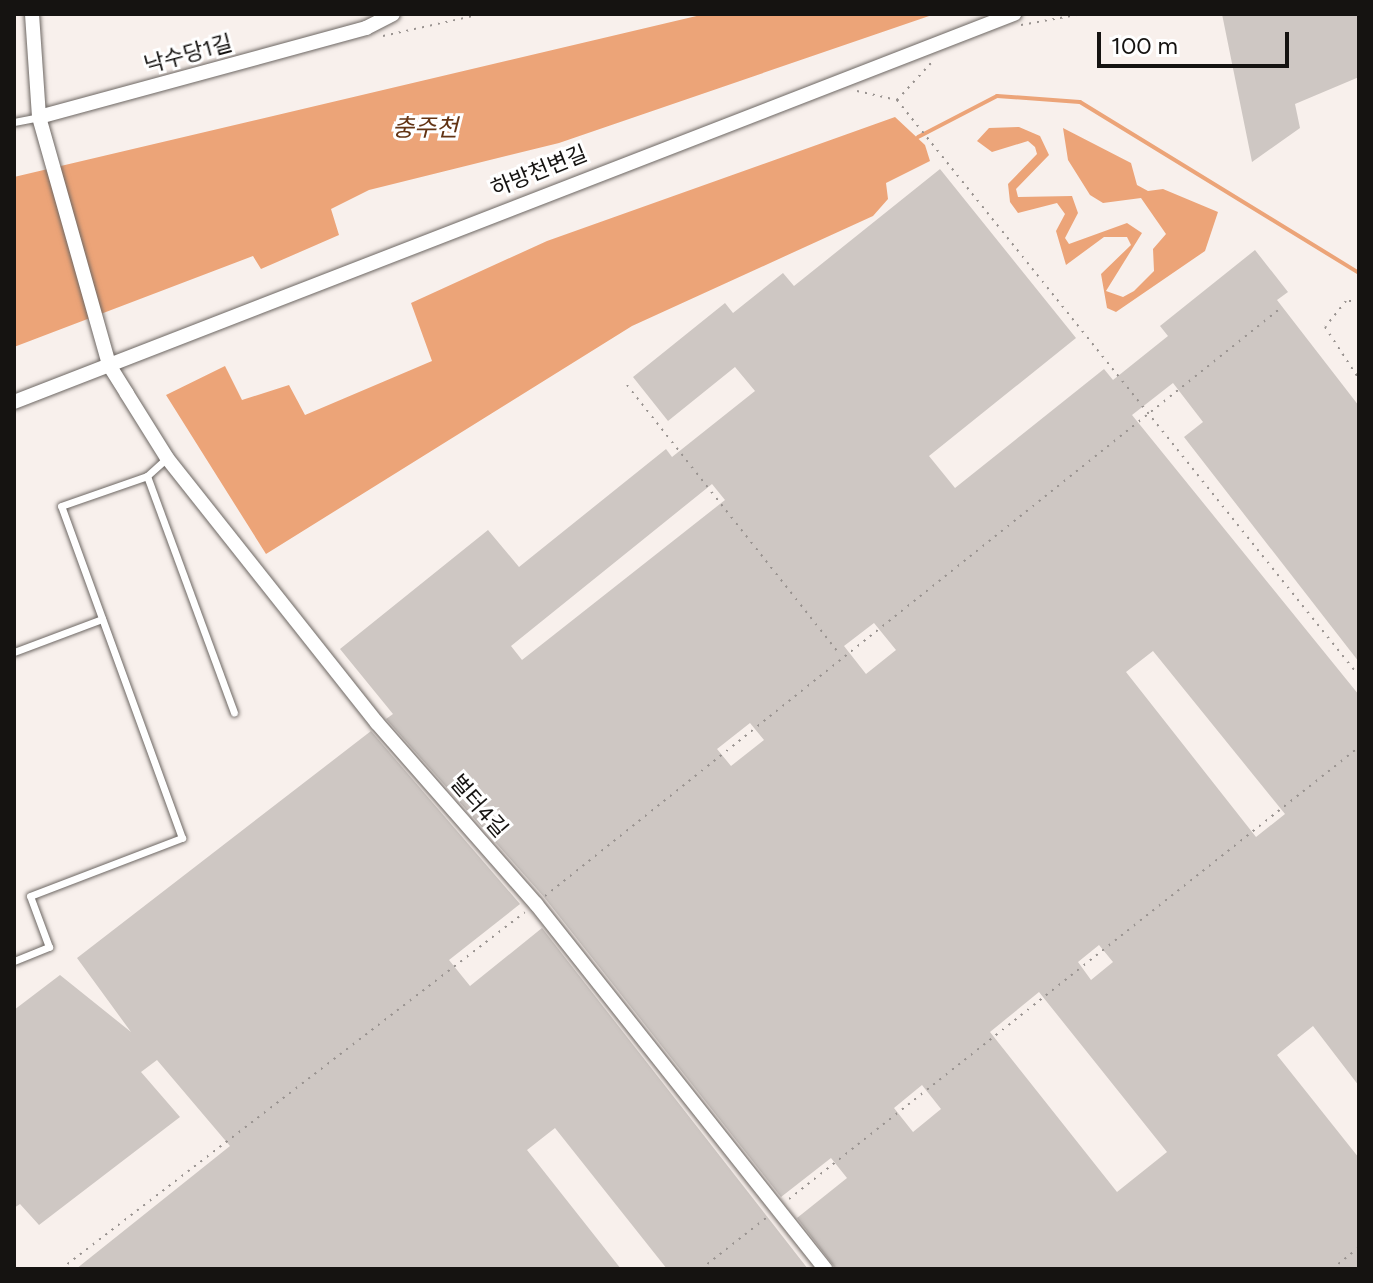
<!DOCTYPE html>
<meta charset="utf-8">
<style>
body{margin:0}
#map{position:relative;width:1373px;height:1283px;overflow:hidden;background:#f8f0ec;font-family:Figtree,"Noto Sans KR",sans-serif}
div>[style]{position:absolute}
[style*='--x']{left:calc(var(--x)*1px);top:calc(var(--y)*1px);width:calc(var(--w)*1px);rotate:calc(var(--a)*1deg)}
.water>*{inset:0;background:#eca478}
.stream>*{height:4px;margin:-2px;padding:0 2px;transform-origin:2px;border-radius:2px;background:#eca478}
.building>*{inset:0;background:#cec7c3}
.path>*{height:2px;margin-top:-1px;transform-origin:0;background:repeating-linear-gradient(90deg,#999390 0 2px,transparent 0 8px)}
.roads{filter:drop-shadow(0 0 2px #6d6763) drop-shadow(0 0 2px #6d6763)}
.lane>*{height:7px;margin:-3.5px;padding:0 3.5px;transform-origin:3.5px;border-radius:3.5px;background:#fff}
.street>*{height:14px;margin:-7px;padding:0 7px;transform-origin:7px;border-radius:7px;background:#fff}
span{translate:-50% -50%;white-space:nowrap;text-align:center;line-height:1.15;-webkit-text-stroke:6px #fff;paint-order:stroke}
.street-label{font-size:22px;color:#151311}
.water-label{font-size:24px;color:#633414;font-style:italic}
.frame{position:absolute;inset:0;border:16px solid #151311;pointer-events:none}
.scale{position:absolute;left:1097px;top:32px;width:192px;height:36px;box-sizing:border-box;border:4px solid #151311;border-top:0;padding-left:10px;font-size:24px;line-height:28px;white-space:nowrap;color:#151311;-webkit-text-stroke:6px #fff;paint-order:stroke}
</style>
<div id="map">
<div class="water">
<div style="clip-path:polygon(705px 14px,935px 14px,559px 143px,369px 190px,331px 209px,339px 235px,261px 269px,253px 256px,14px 347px,14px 177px)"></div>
<div style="clip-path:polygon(895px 117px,925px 145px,930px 161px,886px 183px,888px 199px,873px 216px,632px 326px,266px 554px,166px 395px,225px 366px,242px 400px,289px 385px,305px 415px,432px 361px,411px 303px,547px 241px)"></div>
<div style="clip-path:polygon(1019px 127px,1040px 136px,1049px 155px,1016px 189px,1018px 197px,1072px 196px,1078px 213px,1065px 238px,1069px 244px,1127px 223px,1142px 233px,1106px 291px,1123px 297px,1134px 291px,1154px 271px,1153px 249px,1166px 234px,1141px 198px,1103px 203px,1090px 195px,1068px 160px,1063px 128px,1131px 163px,1137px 185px,1148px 191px,1163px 189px,1218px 212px,1205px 251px,1116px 312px,1107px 308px,1101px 274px,1131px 245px,1127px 237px,1104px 237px,1066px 265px,1056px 231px,1065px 214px,1057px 203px,1018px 213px,1010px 202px,1008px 184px,1037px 154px,1035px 147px,1028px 141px,992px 152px,977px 141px,989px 128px)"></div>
</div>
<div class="stream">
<div style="--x:918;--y:137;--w:89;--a:-27.4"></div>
<div style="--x:997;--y:96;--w:83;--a:4.1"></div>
<div style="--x:1080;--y:102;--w:327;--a:31.5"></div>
</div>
<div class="building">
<div style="clip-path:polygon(1222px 14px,1359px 14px,1359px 77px,1295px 104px,1300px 128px,1252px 162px)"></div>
<div style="clip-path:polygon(evenodd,940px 169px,1076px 338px,929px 456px,955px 488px,1104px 369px,1113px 380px,1168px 336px,1160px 326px,1255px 250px,1288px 292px,1277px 300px,1359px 406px,1359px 662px,1184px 437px,1203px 422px,1173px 383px,1132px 415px,1359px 695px,1359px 1086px,1313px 1026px,1277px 1055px,1359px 1158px,1359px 1269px,836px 1269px,797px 1218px,847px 1178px,831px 1158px,781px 1197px,544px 897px,386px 719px,393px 714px,340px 649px,488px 530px,519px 567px,666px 449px,672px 457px,755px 391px,735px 367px,668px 421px,633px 377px,725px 303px,733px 313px,783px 273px,794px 286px,940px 169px,712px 484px,725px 500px,522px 660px,511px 646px,712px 484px,940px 169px,874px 623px,896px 650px,866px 674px,844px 646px,874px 623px,940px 169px,1153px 651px,1285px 814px,1256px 837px,1126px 672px,1153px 651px,940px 169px,750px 723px,764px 740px,731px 766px,717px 749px,750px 723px,940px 169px,1099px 945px,1113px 962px,1091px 980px,1078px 962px,1099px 945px,940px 169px,1039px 992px,1167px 1152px,1117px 1192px,990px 1032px,1039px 992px,940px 169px,922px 1085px,941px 1109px,913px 1132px,894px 1108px,922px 1085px)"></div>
<div style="clip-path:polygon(371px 731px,520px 904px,449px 960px,470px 986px,542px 928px,808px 1269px,667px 1269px,555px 1128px,527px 1150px,621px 1269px,76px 1269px,230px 1146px,157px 1060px,141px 1072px,180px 1117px,39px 1225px,20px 1204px,14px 1208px,14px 1010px,60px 975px,131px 1032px,77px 958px)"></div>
</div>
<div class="path">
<div style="--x:1021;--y:25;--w:62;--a:-10.2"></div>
<div style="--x:383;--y:36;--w:101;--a:-12.5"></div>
<div style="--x:857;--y:91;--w:41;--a:12.7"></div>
<div style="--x:897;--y:100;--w:52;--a:-47.4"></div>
<div style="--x:897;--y:100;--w:738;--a:51.27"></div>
<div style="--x:1359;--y:301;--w:13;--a:180"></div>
<div style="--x:1346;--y:301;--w:33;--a:129"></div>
<div style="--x:1325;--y:327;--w:62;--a:56.8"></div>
<div style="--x:627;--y:385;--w:344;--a:51.7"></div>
<div style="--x:545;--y:896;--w:943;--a:-38.63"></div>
<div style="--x:789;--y:1199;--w:727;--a:-38.41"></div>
<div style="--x:61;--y:1269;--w:585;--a:-37.57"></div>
<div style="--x:701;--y:1269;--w:83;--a:-38.1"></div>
<div style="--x:1332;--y:1269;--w:35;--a:-39"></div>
</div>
<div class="roads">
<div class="lane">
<div style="--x:14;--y:122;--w:25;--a:-11"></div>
<div style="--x:147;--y:476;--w:252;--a:69.8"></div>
<div style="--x:14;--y:652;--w:94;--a:-20.6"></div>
<div style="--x:14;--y:961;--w:38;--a:-22"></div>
<div style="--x:49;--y:947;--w:54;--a:-110.4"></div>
<div style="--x:30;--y:896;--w:163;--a:-20.9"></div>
<div style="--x:182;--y:838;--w:353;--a:-110"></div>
<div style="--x:61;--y:506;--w:91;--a:-19.2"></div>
<div style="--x:147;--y:476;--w:27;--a:-42"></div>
</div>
<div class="street">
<div style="--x:32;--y:14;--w:103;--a:86.1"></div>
<div style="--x:39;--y:117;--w:258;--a:74.2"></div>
<div style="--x:109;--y:365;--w:34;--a:58"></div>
<div style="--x:127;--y:394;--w:75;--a:58"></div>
<div style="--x:167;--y:458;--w:338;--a:51.6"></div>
<div style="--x:377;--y:723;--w:241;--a:48.7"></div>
<div style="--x:536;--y:904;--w:466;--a:51.6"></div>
<div style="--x:39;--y:117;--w:339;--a:-15.2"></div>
<div style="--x:366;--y:28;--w:30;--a:-27"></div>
<div style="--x:14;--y:402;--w:1073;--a:-21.21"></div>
</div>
</div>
<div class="street-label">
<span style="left:188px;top:54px;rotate:-15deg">낙수당1길</span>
<span style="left:539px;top:171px;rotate:-22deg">하방천변길</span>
<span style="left:479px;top:806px;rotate:49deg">벌터4길</span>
</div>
<div class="water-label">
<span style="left:425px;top:128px">충주천</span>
</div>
<div class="frame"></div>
<div class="scale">100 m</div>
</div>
